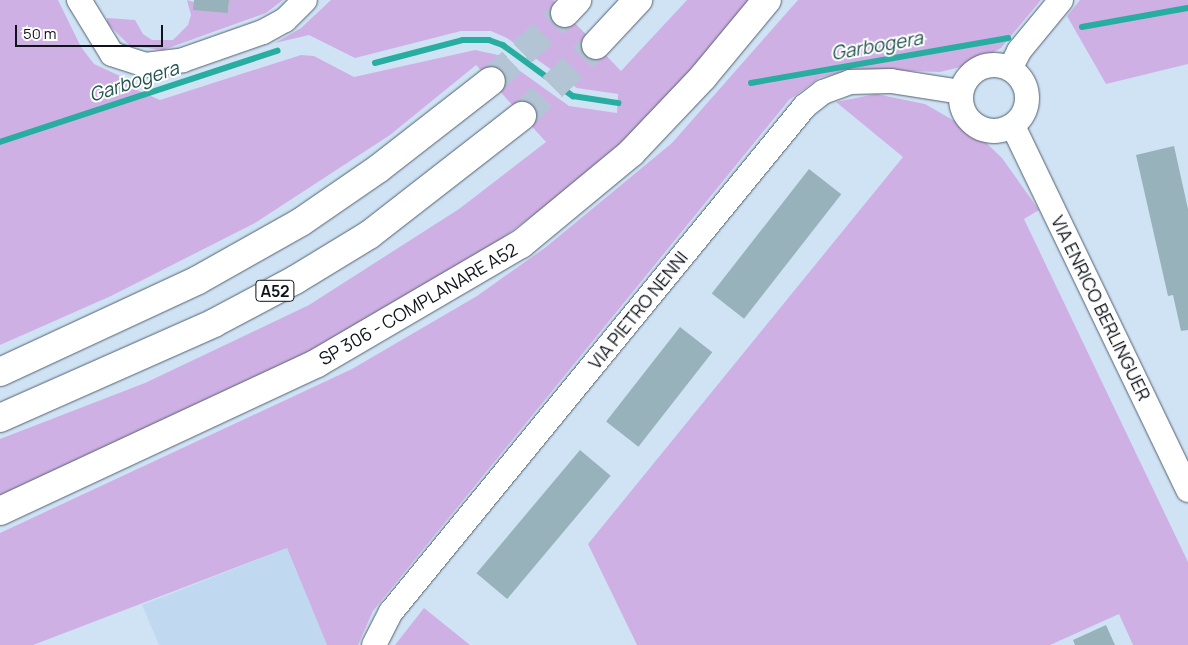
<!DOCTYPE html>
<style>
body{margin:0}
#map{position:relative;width:1188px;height:645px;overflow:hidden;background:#d0e3f5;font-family:Manrope,sans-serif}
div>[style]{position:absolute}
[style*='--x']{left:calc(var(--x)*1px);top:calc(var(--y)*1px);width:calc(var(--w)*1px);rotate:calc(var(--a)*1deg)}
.built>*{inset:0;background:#c0d9f0}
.green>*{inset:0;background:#cfb0e5}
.stream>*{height:5.5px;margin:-2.75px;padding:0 2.75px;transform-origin:2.75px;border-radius:2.75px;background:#28aea0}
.building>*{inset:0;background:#97b2ba;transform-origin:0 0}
.highway-tunnel>*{height:28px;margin-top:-14px;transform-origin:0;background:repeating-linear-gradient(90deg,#b3c4d4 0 28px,transparent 0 42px)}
.roads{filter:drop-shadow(0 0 1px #516170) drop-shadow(0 0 1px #516170)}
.minor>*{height:24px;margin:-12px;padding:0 12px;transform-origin:12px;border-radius:12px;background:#fff}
.minor>.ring{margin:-12px;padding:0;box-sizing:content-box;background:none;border:24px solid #fff;border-radius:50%}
.major>*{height:28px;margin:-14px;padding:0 14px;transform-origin:14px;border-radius:14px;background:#fff}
.highway>*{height:28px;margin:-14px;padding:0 14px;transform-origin:14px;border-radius:14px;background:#fff}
span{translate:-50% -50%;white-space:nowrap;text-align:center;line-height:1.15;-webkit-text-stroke:4px #fff;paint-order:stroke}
.shield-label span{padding:1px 4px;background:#fff;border:1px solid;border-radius:4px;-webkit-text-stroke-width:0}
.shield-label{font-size:16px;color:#0e141a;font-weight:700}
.street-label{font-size:18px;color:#0e141a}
.water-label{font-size:19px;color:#22564f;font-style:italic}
.scale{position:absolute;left:15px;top:25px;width:148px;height:22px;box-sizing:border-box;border:2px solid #0e141a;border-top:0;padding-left:6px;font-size:15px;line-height:18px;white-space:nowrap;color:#0e141a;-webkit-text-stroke:4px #fff;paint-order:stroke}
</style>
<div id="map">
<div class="built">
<div style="clip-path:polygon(287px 548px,327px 645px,159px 645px,142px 605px)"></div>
</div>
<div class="green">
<div style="clip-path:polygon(0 0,58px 0,81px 47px,94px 64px,144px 87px,137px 90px,160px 100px,301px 55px,314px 56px,354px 77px,475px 50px,498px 55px,569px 106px,617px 113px,618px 94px,577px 88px,507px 38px,491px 31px,461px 31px,355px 58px,309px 35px,275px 43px,301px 28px,331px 0,553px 0,621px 71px,687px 0,750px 0,680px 83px,627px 138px,551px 202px,472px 261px,366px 323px,273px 370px,0 497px,0 439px,145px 383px,309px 305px,459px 209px,546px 142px,476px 65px,390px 135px,255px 223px,111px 296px,0 345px)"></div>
<div style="clip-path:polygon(187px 0,228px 12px,229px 0,283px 0,266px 13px,163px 50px,130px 46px,107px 23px,107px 18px,135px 20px,143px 34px,152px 40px,173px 40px,188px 25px,191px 15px)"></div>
<div style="clip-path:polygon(798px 0,1041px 0,1001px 48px,973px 64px,940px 72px,854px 69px,819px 78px,789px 100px,373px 611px,358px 645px,327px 645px,287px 548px,33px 645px,0 645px,0 533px,352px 369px,477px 296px,546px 247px,672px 143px)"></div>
<div style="clip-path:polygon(1080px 0,1188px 0,1188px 64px,1106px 84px,1067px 16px)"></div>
<div style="clip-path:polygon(876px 94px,925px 104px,977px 134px,1002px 158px,1039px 210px,1024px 219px,1188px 562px,1188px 645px,1133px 645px,1119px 614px,1050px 645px,637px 645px,588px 544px,903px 157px,836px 102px)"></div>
<div style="clip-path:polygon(424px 608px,470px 645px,395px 645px)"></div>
</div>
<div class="stream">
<div style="--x:1082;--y:27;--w:108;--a:-10.2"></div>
<div style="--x:375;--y:63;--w:91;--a:-14.6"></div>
<div style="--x:463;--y:40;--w:26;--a:0"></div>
<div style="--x:489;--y:40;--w:15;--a:20"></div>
<div style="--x:503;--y:45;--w:87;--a:36.1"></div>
<div style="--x:573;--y:96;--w:46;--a:8.8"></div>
<div style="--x:751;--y:83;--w:261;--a:-9.9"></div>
<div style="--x:0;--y:142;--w:292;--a:-18.2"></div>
</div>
<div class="building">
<div style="clip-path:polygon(194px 0,229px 0,228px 13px,193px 10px)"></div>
<div style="clip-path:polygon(1174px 146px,1188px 209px,1188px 330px,1181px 331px,1173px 295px,1168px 296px,1136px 155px)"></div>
<div style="left:809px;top:169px;width:41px;height:158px;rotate:38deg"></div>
<div style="left:680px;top:327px;width:41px;height:120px;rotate:38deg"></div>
<div style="left:580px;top:450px;width:40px;height:161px;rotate:40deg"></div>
<div style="clip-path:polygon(1106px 625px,1115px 645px,1075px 645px,1073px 640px)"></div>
</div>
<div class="highway-tunnel">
<div style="--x:491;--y:81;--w:100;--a:-42.6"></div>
<div style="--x:522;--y:116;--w:103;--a:-43.8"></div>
</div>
<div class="roads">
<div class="minor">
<div style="--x:79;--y:0;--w:63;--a:58.6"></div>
<div style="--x:112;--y:54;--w:35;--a:18"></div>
<div style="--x:145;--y:65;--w:38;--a:-7"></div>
<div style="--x:183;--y:60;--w:85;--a:-19.3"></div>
<div style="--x:263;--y:32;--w:25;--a:-29"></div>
<div style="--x:285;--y:20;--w:28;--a:-45"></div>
<div class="ring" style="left:961px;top:65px;width:42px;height:42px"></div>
<div style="--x:1010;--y:69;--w:20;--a:-63"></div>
<div style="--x:1019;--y:51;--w:66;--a:-50.5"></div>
<div style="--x:1013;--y:126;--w:404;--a:64.3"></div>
<div style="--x:374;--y:645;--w:37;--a:-63"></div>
<div style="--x:391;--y:612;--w:654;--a:-50.71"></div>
<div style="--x:805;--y:106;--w:23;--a:-38"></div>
<div style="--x:823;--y:92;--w:29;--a:-20"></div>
<div style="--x:850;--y:82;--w:41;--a:-1.4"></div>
<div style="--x:891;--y:81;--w:71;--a:8.9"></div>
</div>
<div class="major">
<div style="--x:0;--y:511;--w:350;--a:-25"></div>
<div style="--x:317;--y:363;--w:236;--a:-30.3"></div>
<div style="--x:521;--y:244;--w:143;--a:-39.6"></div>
<div style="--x:631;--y:153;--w:105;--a:-46.5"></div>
<div style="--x:703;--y:77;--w:100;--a:-50.3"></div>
</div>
<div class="highway">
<div style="--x:565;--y:13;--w:18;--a:-47"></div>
<div style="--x:596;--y:45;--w:62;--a:-47"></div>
<div style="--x:0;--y:372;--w:218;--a:-24.9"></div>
<div style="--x:198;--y:280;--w:118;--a:-29.4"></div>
<div style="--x:301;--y:222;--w:93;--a:-34.5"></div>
<div style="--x:378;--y:169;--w:143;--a:-37.9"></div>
<div style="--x:0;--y:418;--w:234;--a:-23.9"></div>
<div style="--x:214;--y:323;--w:92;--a:-28"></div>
<div style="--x:295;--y:280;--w:87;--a:-31.3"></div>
<div style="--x:369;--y:235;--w:194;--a:-37.9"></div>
</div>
</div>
<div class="shield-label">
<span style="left:275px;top:291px">A52</span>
</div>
<div class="street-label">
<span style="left:418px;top:304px;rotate:-30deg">SP 306 - COMPLANARE A52</span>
<span style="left:1101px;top:308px;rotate:64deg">VIA ENRICO BERLINGUER</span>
<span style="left:638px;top:310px;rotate:-51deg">VIA PIETRO NENNI</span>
</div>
<div class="water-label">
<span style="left:877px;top:46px;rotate:-10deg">Garbogera</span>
<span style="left:134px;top:82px;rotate:-18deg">Garbogera</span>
</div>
<div class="scale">50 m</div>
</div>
